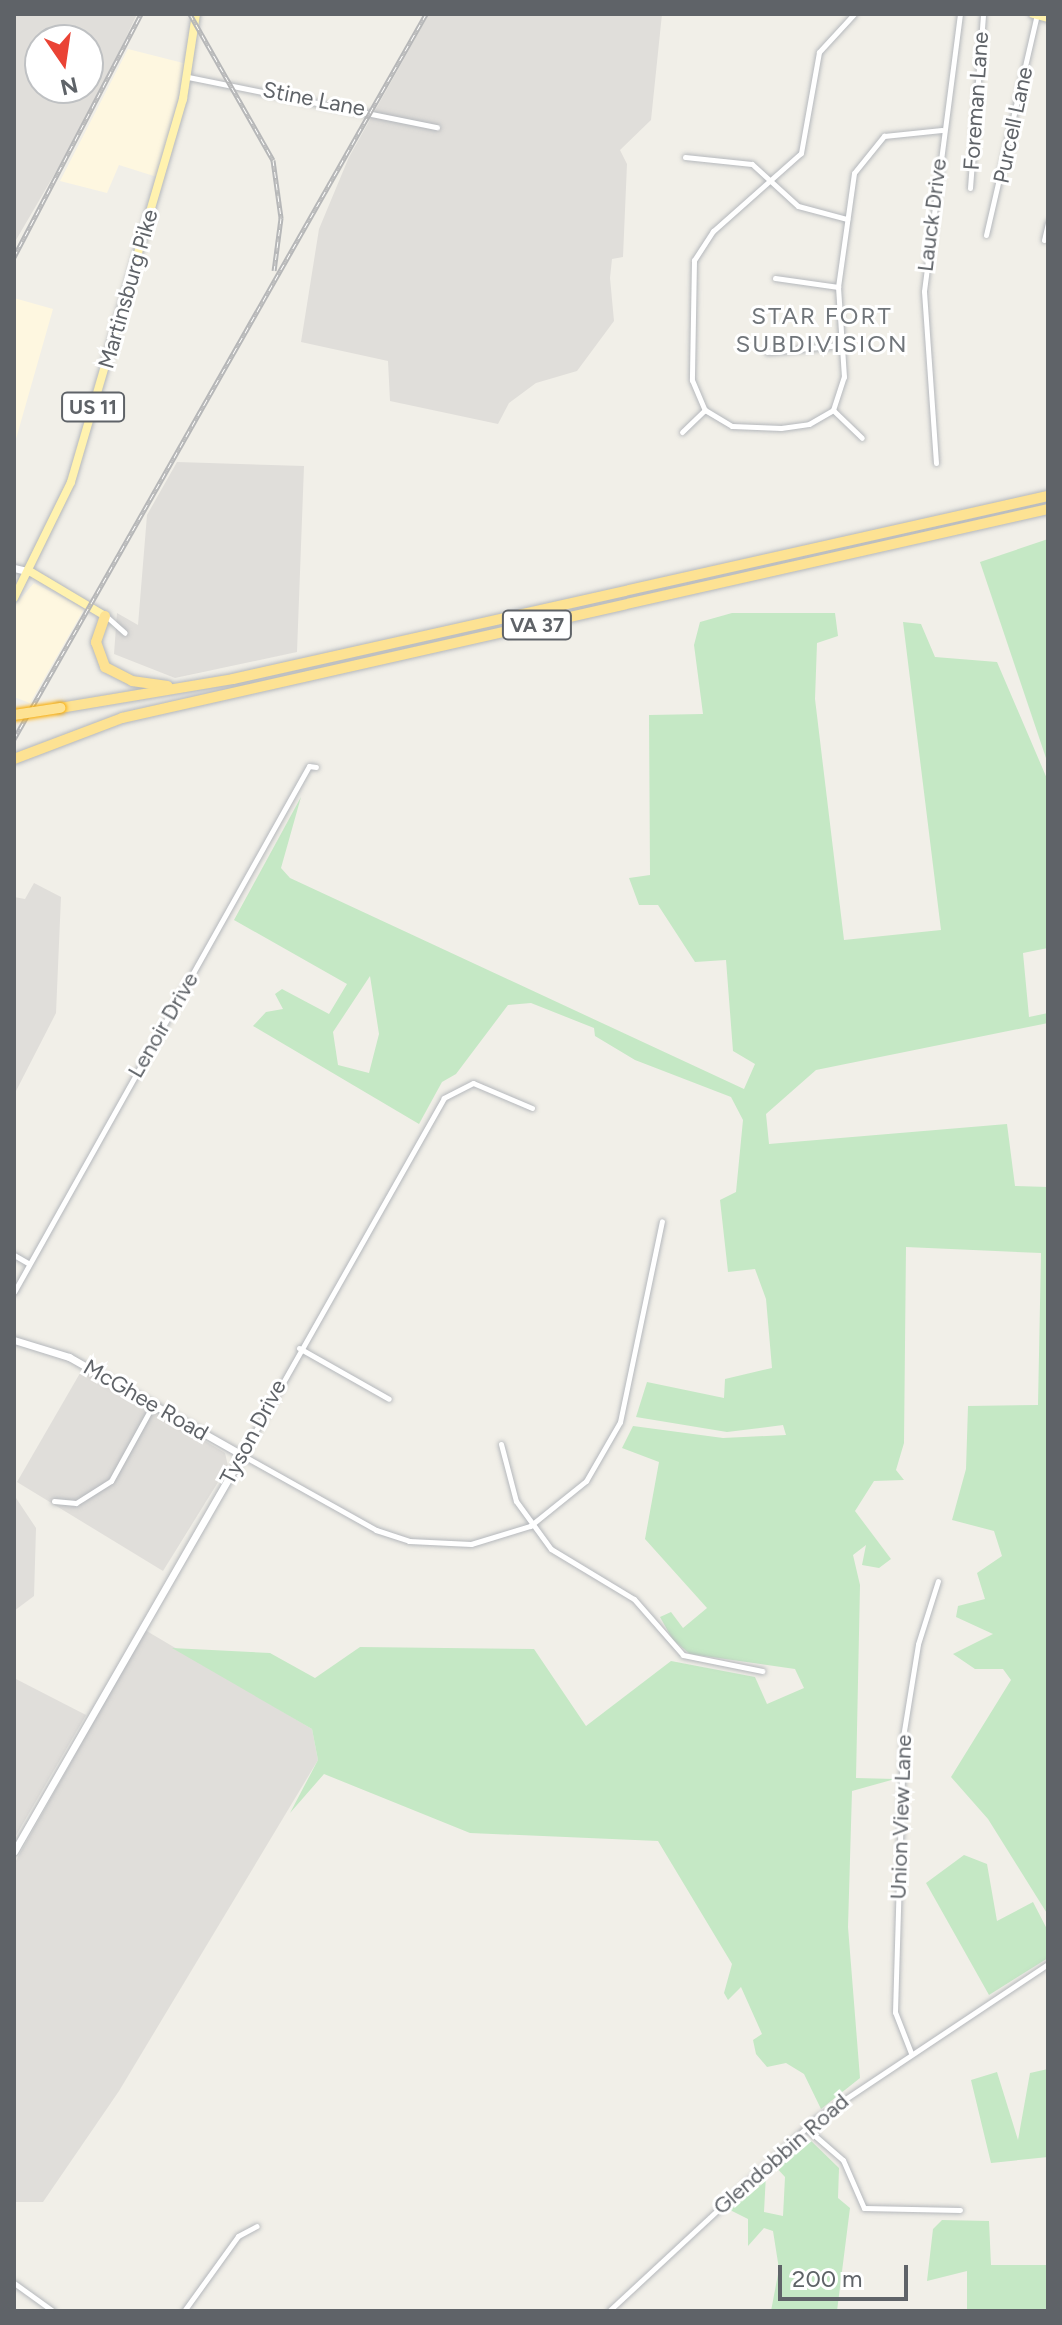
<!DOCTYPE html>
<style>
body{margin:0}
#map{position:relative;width:1062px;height:2325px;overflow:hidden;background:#f1efe8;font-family:Figtree,sans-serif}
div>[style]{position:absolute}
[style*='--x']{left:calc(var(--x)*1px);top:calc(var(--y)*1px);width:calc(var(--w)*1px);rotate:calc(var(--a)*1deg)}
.commercial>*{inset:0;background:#fef7e0}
.industrial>*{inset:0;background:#e0deda}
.green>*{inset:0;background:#c5e8c5}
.roads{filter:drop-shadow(0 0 2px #b5b8bc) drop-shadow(0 0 2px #b5b8bc)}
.street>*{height:5px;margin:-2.5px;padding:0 2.5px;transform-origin:2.5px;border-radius:2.5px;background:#fff}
.secondary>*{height:7px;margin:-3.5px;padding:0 3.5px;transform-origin:3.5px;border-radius:3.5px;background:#fff}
.primary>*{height:8px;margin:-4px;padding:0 4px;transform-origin:4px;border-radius:4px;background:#fff2af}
.highway>*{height:10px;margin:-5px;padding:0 5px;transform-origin:5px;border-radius:5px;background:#fde293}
.rail>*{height:5px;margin-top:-2.5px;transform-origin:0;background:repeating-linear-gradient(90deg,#fff 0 6px,#b6b7b8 0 12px);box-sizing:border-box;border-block:2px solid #b6b7b8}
.bridges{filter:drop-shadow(0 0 2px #f9ab00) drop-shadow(0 0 2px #f9ab00)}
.highway-bridge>*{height:10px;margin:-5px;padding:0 5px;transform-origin:5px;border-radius:5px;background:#fde293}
span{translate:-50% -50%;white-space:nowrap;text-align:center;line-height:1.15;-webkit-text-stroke:6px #fff;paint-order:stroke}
.shield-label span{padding:2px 6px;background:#fff;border:2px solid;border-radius:6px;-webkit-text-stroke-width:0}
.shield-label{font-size:20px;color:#5f6368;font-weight:700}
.street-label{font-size:22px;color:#5f6368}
.neighbourhood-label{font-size:24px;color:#70757a;letter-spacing:2px}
.frame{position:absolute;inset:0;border:16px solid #5f6368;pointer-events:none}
.north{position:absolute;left:24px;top:24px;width:80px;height:80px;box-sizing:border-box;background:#fff;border:2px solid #bfc1c3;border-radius:50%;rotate:167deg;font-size:22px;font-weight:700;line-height:32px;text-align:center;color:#5f6368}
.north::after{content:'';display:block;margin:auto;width:28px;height:36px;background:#ea4335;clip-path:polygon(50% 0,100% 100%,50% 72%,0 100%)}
.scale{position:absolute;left:778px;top:2265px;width:130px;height:36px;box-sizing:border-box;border:4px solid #5f6368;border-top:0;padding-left:10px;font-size:24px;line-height:28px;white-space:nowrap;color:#5f6368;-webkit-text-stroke:6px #fff;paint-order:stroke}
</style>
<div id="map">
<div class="commercial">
<div style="clip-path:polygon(128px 49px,187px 64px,157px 177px,119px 165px,107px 193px,60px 181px)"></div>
<div style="clip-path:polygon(14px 298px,53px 309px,14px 446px)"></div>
<div style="clip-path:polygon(34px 583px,84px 609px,30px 703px,14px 697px,14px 606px)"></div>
</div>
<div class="industrial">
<div style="clip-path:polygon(evenodd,14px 14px,137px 14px,92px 110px,16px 240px,14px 14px,88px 40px,88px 88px,40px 88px,40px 40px,88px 40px)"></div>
<div style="clip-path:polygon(429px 14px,662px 14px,651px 120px,620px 150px,627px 164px,623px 257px,612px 259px,610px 278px,614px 321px,577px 371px,536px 383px,509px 403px,498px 424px,390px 401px,388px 361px,301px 342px,319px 229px,349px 157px)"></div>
<div style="clip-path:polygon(177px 462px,304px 466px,297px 652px,175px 678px,114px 654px,117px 613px,138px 625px,147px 515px)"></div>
<div style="clip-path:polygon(34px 883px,61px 897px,56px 1013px,16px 1091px,14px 897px,25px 899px)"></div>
<div style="clip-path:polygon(83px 1368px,225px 1453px,228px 1466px,163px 1571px,17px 1482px)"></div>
<div style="clip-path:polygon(14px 1495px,36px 1528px,34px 1596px,14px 1611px)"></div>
<div style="clip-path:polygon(145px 1630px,312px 1729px,318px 1760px,119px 2091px,43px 2202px,14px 2202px,14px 1864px)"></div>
<div style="clip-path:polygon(14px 1678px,86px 1715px,14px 1839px)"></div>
</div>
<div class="green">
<div style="clip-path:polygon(1048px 539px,1048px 764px,980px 562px)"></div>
<div style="clip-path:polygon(evenodd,732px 613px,835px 613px,838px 636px,817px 643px,815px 699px,844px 940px,941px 930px,903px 622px,921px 624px,935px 657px,997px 662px,1048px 781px,1048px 948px,1023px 953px,1029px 1017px,1048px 1013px,1048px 1023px,816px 1070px,766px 1114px,769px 1144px,1007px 1124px,1015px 1186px,1048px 1187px,1048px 1915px,988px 1819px,951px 1777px,1011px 1680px,1003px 1669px,975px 1669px,953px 1654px,993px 1634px,956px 1617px,958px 1606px,985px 1599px,977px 1573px,1002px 1556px,994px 1531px,952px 1520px,966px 1469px,968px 1406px,1038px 1405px,1041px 1253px,906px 1247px,904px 1443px,896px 1470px,904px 1480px,874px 1481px,855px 1511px,891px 1559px,879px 1568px,862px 1565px,866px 1545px,853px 1555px,860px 1585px,856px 1778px,895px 1779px,852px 1791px,848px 1927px,860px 2078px,821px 2109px,804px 2074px,786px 2063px,767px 2067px,756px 2054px,753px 2040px,762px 2034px,741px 1987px,728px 2000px,724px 1993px,732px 1964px,658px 1841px,470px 1833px,324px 1774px,290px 1813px,318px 1760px,312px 1729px,172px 1648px,270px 1653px,315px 1678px,360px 1647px,534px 1649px,586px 1726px,671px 1661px,755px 1677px,767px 1704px,804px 1688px,795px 1669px,690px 1654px,673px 1640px,660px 1617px,671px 1612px,683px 1628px,707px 1608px,645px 1539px,659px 1462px,622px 1448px,633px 1426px,723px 1438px,786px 1435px,783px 1425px,727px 1432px,636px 1417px,647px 1382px,724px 1398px,725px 1379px,772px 1368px,766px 1299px,755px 1269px,728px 1272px,720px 1200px,736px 1192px,743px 1120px,731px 1097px,635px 1060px,595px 1036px,594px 1028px,531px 1003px,508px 1005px,456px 1074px,442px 1082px,419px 1124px,253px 1026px,266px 1012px,283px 1009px,275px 994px,282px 989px,329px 1014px,347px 984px,234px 920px,301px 797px,281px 868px,290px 878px,744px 1089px,755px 1064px,733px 1051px,726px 960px,695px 962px,658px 905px,639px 905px,629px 878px,650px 875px,649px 715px,703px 714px,694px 645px,700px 622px,732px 613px,370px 976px,379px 1034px,369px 1073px,338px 1065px,333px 1032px,370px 976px)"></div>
<div style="clip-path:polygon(964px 1855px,987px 1864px,997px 1921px,1033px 1902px,1048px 1931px,1048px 1958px,989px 1995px,926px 1883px)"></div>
<div style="clip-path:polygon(1048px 2069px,1048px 2157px,991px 2163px,971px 2080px,997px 2072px,1018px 2140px,1030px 2073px)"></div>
<div style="clip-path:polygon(807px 2137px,839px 2168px,838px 2198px,850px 2208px,837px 2311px,771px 2311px,779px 2269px,773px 2231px,764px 2228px,748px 2246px,748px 2219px,726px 2208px,766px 2174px,764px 2212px,783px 2216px,785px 2177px,774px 2165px)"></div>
<div style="clip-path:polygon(942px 2220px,989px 2221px,991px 2265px,1048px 2265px,1048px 2311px,967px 2311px,967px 2271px,927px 2281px,933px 2229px)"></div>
</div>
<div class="roads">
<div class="street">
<div style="--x:854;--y:14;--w:52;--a:132.6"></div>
<div style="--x:819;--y:52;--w:103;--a:100.1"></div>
<div style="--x:801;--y:153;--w:118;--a:138.4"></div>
<div style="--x:713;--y:231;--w:35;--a:123"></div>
<div style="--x:694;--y:260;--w:120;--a:91"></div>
<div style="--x:692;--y:380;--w:33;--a:67"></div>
<div style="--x:705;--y:410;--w:31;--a:31"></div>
<div style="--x:732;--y:426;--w:49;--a:2.3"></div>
<div style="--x:781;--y:428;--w:28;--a:-8"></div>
<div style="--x:809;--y:424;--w:28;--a:-30"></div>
<div style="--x:833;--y:410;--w:35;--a:-72"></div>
<div style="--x:844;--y:377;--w:90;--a:-93.8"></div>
<div style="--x:838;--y:287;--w:115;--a:-82"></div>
<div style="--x:854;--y:173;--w:48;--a:-51"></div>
<div style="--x:884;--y:136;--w:58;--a:-5.9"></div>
<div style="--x:188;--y:77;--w:254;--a:11.4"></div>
<div style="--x:685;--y:157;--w:67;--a:6"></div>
<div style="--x:752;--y:164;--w:62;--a:42.4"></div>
<div style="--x:798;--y:206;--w:51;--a:14.9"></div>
<div style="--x:970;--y:188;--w:174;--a:-85.7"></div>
<div style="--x:986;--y:235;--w:227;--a:-77"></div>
<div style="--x:1044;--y:240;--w:18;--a:-77"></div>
<div style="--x:775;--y:278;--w:64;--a:8.1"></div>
<div style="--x:767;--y:352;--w:74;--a:-5.4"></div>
<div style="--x:833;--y:410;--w:40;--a:44"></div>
<div style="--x:682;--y:432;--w:32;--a:-44"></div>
<div style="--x:936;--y:463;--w:172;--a:-94"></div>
<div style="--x:924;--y:291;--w:279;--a:-82.6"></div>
<div style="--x:106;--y:616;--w:25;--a:42"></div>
<div style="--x:532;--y:1108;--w:64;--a:-157"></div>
<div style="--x:473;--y:1083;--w:33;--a:153"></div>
<div style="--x:444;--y:1098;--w:410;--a:119.5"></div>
<div style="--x:242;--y:1455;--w:154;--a:29.2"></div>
<div style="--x:376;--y:1530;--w:35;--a:18"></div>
<div style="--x:409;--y:1541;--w:62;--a:2.8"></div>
<div style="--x:471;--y:1544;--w:62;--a:-17"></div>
<div style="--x:530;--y:1526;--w:72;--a:-38.8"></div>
<div style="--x:586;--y:1481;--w:68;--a:-60"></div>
<div style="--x:620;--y:1422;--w:205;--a:-78.2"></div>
<div style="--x:14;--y:1255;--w:16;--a:30"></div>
<div style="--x:14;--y:1292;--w:603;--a:-60.71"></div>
<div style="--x:309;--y:766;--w:7;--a:8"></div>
<div style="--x:299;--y:1348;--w:103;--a:29.5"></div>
<div style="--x:501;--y:1444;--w:59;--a:75.3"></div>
<div style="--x:516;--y:1501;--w:59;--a:53.9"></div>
<div style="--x:551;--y:1549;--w:97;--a:31.1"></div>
<div style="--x:634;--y:1599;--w:74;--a:48.8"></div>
<div style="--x:683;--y:1655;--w:81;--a:11.4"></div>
<div style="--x:54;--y:1501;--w:22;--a:5"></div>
<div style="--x:76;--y:1503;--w:41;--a:-32.2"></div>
<div style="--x:111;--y:1481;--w:87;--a:-61.1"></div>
<div style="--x:911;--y:2053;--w:44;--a:-111.3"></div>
<div style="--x:895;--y:2012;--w:275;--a:-88.3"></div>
<div style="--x:903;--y:1737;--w:94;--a:-80.8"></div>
<div style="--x:918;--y:1644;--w:66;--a:-72.4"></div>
<div style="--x:806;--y:2128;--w:49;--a:40.9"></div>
<div style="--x:843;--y:2160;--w:52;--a:66.4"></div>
<div style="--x:864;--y:2208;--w:96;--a:1.2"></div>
<div style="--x:14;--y:2283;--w:48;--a:35.7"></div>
<div style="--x:184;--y:2311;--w:92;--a:-54.2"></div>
<div style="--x:238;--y:2236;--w:21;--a:-28"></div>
<div style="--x:609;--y:2311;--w:284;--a:-42.9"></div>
<div style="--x:817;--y:2118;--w:278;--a:-33.7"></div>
</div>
<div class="secondary">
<div style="--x:14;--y:568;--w:17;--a:13"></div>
<div style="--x:14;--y:1340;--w:58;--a:17.2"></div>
<div style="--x:69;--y:1357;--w:199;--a:29.5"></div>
<div style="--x:242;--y:1455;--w:457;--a:119.9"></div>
</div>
<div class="primary">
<div style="--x:1033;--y:14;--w:16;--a:15"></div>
<div style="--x:31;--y:572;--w:86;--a:30.7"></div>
<div style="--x:14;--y:598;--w:129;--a:-63.8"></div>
<div style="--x:71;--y:482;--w:399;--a:-73.7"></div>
<div style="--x:183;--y:99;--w:86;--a:-81.3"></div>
</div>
<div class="highway">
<div style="--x:105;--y:616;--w:28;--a:109"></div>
<div style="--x:96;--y:642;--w:27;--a:70"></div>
<div style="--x:105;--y:667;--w:30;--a:27"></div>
<div style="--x:132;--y:681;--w:36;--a:8"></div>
<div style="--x:60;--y:708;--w:175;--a:-9.5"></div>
<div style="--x:233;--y:679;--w:835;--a:-12.66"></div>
<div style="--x:14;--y:759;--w:116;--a:-20.8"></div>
<div style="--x:122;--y:718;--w:949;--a:-12.72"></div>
</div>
</div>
<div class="rail">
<div style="--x:190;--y:14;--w:168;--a:60.4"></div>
<div style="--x:273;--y:160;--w:59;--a:82.1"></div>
<div style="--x:281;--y:218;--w:53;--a:97.5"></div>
<div style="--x:90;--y:58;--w:4;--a:-45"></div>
<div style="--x:14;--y:257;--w:274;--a:-62.4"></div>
<div style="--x:14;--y:739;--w:834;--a:-60.39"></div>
</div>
<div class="bridges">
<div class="highway-bridge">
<div style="--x:14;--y:715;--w:47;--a:-8.7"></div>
</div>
</div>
<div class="shield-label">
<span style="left:93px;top:407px">US 11</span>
<span style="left:537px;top:625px">VA 37</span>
</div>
<div class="street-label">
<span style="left:314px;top:99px;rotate:11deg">Stine Lane</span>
<span style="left:976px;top:101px;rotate:-86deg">Foreman Lane</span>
<span style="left:1013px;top:125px;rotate:-78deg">Purcell Lane</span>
<span style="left:932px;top:215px;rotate:-83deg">Lauck Drive</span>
<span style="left:128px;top:289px;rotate:-74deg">Martinsburg Pike</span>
<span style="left:163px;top:1025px;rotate:-60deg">Lenoir Drive</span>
<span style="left:146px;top:1400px;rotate:30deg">McGhee Road</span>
<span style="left:253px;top:1432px;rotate:-62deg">Tyson Drive</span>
<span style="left:901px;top:1817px;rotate:-88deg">Union View Lane</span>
<span style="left:781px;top:2154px;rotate:-41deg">Glendobbin Road</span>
</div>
<div class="neighbourhood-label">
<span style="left:822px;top:330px">STAR FORT<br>SUBDIVISION</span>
</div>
<div class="frame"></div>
<div class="north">N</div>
<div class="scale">200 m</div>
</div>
